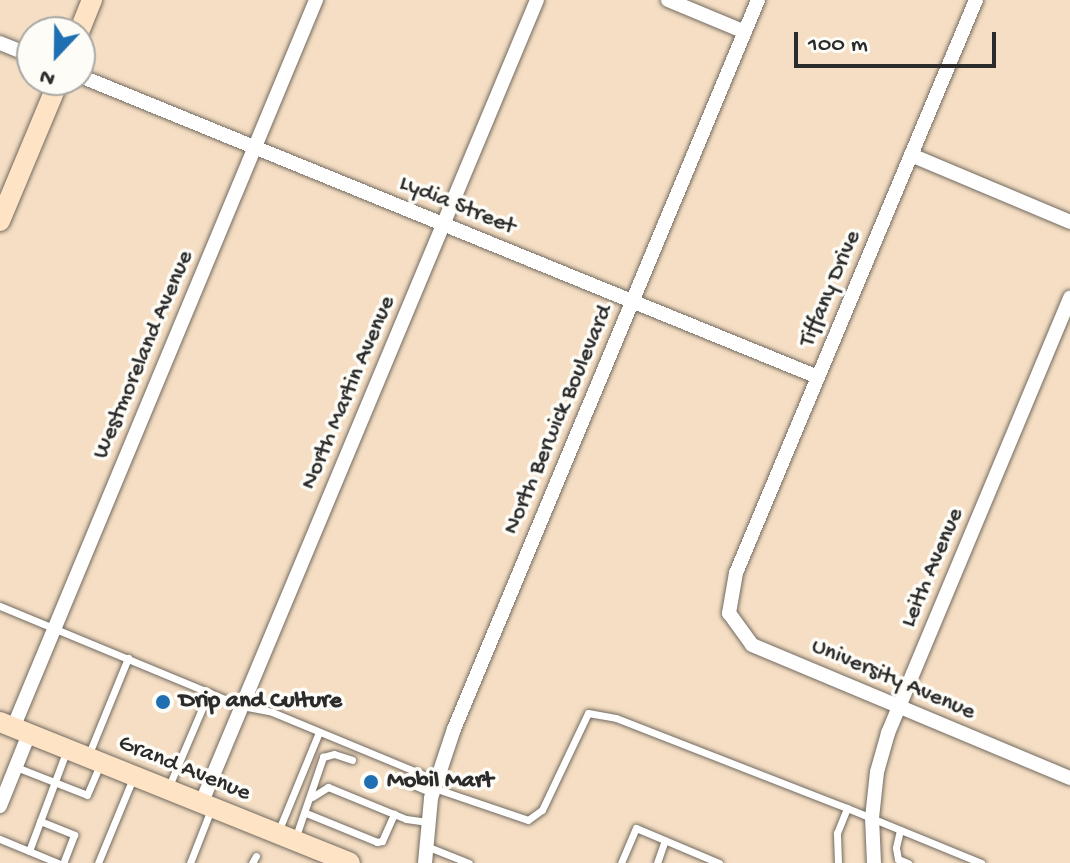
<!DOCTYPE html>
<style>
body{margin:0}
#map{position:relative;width:1070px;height:863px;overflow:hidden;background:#f5dec3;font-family:"Gochi Hand",sans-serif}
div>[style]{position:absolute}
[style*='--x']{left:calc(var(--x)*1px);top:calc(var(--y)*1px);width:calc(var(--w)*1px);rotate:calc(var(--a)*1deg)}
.roads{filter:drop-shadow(0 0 2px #726a60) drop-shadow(0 0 2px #726a60)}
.lane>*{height:7px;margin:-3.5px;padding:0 3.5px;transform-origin:3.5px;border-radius:3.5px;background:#fff}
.street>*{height:14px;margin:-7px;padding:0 7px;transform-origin:7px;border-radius:7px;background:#fff}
.secondary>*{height:20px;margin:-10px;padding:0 10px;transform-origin:10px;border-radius:10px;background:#fee4c5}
.dots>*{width:22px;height:22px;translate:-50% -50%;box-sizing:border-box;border:4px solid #fdfcf7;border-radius:50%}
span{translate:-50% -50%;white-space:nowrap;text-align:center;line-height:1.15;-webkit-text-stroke:7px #fdfcf7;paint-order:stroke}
.street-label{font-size:24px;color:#2b2b2b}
.poi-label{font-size:24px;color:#2b2b2b;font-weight:700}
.left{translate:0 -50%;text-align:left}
.north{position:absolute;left:16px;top:16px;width:80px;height:80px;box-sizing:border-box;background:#fdfcf7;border:2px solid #a9a8a5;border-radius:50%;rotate:202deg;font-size:22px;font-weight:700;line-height:32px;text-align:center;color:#2b2b2b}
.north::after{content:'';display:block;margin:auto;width:28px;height:36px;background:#1f6fb2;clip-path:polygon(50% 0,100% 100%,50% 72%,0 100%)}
.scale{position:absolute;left:794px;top:32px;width:202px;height:36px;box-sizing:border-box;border:4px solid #2b2b2b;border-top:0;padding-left:10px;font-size:24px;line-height:28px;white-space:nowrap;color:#2b2b2b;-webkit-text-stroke:6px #fdfcf7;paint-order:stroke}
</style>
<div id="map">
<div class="roads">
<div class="lane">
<div style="--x:0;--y:606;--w:262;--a:22.5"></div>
<div style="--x:242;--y:706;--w:31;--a:11"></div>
<div style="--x:272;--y:712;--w:178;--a:22.5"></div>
<div style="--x:88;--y:756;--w:106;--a:-67.8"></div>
<div style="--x:16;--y:767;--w:76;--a:21.5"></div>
<div style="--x:87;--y:795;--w:33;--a:-67"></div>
<div style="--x:399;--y:779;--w:36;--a:23"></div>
<div style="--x:169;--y:786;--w:102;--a:-66.9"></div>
<div style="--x:434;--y:788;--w:99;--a:18.8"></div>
<div style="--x:528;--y:820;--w:17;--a:-36"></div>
<div style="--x:542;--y:810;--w:107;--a:-64.6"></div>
<div style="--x:588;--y:713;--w:28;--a:10"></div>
<div style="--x:616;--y:718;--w:248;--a:21.3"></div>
<div style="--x:312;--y:797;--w:19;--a:-32"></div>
<div style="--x:328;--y:787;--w:84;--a:22.3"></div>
<div style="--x:406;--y:819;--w:22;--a:8"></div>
<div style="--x:306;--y:813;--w:77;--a:22.2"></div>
<div style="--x:377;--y:842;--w:5;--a:-11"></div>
<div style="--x:382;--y:841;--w:30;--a:-66"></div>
<div style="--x:40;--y:821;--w:37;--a:22"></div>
<div style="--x:74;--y:835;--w:30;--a:111"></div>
<div style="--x:900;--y:830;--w:18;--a:103"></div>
<div style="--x:896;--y:848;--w:11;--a:80"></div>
<div style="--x:898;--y:859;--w:11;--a:22"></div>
<div style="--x:278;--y:832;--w:108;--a:-67.7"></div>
<div style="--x:0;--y:839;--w:63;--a:22.5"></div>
<div style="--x:295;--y:839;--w:87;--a:-71.1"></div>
<div style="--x:323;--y:757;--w:11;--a:-15"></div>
<div style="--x:334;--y:754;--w:19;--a:18"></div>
<div style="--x:426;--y:846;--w:46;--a:21.6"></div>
<div style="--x:29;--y:851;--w:106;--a:-69.5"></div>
<div style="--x:98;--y:863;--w:92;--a:-67.6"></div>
<div style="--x:190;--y:863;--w:58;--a:-68.7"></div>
<div style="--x:252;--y:863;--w:8;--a:-60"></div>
<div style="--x:621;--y:863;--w:38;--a:-67"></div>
<div style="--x:636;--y:828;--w:90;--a:22.9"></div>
<div style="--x:657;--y:863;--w:24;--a:-71"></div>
<div style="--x:838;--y:863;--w:30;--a:-92"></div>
<div style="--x:837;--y:833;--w:27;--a:-68"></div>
<div style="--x:847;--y:808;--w:145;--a:22.3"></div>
</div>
<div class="street">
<div style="--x:668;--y:0;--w:83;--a:22.6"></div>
<div style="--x:976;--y:0;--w:621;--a:112.73"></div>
<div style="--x:736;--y:573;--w:41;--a:99.9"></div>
<div style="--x:729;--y:613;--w:39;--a:54"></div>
<div style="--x:752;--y:645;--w:345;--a:22.7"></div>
<div style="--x:0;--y:43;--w:35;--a:22"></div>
<div style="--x:80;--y:76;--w:797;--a:22.19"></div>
<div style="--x:911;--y:155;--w:173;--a:22.8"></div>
<div style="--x:13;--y:728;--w:789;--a:-67.4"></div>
<div style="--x:201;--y:804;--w:871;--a:-67.32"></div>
<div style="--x:0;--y:806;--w:78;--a:-68.1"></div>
<div style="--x:425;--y:863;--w:65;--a:-84.7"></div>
<div style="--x:431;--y:798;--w:73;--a:-71.6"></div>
<div style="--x:454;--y:729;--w:790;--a:-67.36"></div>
<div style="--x:874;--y:863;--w:45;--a:-92.5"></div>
<div style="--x:872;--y:818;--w:46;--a:-83.8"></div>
<div style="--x:877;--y:772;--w:41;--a:-74.2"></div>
<div style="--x:888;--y:733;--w:472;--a:-67.3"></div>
</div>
<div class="secondary">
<div style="--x:79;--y:32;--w:35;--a:-68"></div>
<div style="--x:0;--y:221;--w:153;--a:-67.3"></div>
<div style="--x:0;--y:722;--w:377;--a:21.9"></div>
</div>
</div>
<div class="dots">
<div style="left:163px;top:702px;background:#1f6fb2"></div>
<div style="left:371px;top:782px;background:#1f6fb2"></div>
</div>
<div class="street-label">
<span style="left:457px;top:206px;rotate:22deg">Lydia Street</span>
<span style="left:831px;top:289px;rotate:-67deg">Tiffany Drive</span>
<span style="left:144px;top:355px;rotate:-67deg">Westmoreland Avenue</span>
<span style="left:349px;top:393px;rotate:-67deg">North Martin Avenue</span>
<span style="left:559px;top:420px;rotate:-67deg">North Berwick Boulevard</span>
<span style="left:933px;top:568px;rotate:-67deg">Leith Avenue</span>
<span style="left:893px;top:680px;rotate:23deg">University Avenue</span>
<span style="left:184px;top:769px;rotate:22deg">Grand Avenue</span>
</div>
<div class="poi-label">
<span class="left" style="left:179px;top:702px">Drip and Culture</span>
<span class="left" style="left:387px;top:782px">Mobil Mart</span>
</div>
<div class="north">N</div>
<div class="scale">100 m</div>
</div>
